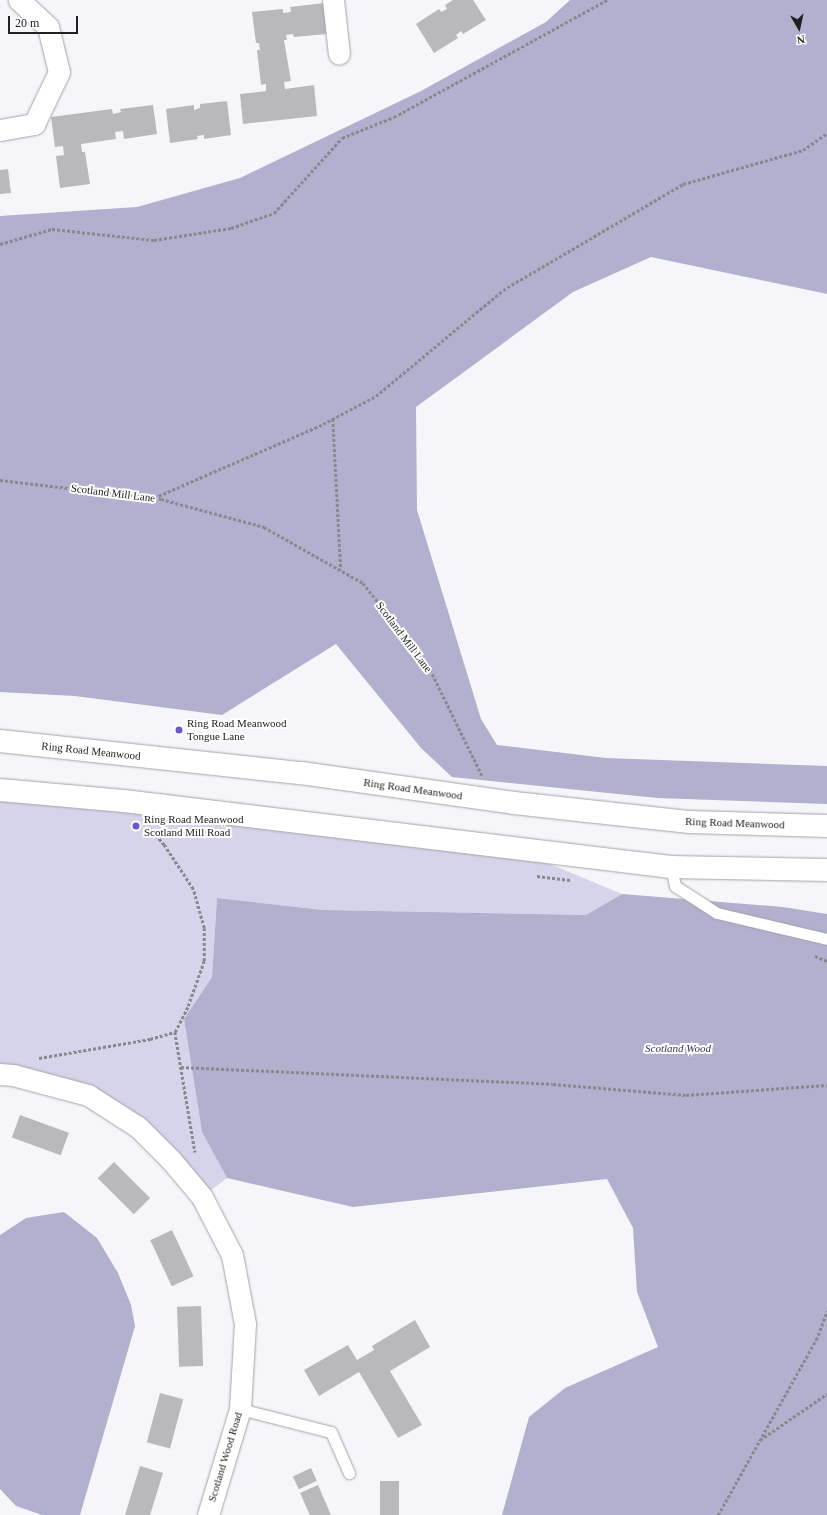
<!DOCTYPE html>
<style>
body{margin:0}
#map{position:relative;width:827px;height:1515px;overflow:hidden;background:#f5f5fa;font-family:Georgia,serif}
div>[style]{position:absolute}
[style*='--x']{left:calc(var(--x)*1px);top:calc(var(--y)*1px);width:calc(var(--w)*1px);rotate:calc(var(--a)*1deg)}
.green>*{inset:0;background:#d5d4eb}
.forest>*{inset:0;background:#b1b0cf}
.building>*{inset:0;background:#b9b8bd;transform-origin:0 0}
.path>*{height:2.5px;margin-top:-1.25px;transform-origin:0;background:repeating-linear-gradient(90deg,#89898d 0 3px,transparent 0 5px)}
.roads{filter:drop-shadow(0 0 1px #a3a3a7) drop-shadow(0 0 1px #a3a3a7)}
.lane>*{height:11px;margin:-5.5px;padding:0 5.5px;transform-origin:5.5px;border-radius:5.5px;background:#fff}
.street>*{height:21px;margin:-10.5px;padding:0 10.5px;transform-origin:10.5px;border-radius:10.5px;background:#fff}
.highway>*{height:22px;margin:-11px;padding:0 11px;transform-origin:11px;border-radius:11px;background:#fff}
.dots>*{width:11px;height:11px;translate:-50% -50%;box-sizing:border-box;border:2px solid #fff;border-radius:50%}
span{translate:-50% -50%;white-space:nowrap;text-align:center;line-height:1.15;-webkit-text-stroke:4px #fff;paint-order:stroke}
.street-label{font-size:11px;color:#212123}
.poi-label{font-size:11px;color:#212123}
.left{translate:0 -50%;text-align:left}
.park-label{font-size:11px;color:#37325e;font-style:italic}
.north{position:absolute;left:779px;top:8px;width:40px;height:40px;-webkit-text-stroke:3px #fff;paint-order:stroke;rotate:171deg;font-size:11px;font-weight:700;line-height:16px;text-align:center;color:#212123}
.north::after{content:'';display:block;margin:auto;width:14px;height:18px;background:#212123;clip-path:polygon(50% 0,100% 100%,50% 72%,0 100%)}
.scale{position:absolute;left:8px;top:16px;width:70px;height:18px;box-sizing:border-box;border:2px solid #212123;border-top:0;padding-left:5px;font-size:12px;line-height:14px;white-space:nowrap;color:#212123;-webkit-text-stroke:3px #fff;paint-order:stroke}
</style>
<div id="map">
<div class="green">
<div style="clip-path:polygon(0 790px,514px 849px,622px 894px,586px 915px,324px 910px,217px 898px,212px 977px,184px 1019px,202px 1132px,227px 1178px,202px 1197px,88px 1095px,0 1074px)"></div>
</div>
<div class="forest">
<div style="clip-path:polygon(570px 0,827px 0,827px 294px,651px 257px,573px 292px,416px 407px,417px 510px,481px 719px,497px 745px,606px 758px,827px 766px,827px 804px,657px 798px,452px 777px,421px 748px,336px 644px,222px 715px,75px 696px,0 692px,0 216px,137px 207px,240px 178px,421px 91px,546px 22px)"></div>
<div style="clip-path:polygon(622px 894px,783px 907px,827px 914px,827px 1515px,502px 1515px,529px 1417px,565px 1388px,658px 1347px,637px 1292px,633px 1228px,607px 1179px,353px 1207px,227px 1178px,202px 1132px,184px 1019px,212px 977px,217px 898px,324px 910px,586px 915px)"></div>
<div style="clip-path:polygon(64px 1212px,97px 1238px,118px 1273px,131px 1305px,135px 1326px,80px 1515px,42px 1515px,16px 1506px,0 1489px,0 1235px,26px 1218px)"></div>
</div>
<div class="building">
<div style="clip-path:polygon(453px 0,473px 0,486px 20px,463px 34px,461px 31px,456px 35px,458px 38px,434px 53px,416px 24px,439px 9px,441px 12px,447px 9px,445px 5px)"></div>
<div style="clip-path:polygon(324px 3px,327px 34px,294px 37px,293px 34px,286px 35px,287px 40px,284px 40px,291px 81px,284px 82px,285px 89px,314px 85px,317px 116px,243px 124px,240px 94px,266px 91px,266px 84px,261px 85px,257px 50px,260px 50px,259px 43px,256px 43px,252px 12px,283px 9px,283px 13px,291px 12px,290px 7px)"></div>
<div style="clip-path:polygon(227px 101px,231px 135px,204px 139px,204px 135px,197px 136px,198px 139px,170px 143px,166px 109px,194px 105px,194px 110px,200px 108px,200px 104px)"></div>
<div style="clip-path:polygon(153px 105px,157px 134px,124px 139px,123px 131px,115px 132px,116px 139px,81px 144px,82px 152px,85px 152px,90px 184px,60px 188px,56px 156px,64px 155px,63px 146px,55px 147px,51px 117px,112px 109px,113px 114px,121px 112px,120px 109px)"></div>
<div style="clip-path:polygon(8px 169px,11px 193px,0 194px,0 170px)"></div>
<div style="left:20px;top:1115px;width:52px;height:24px;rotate:20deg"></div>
<div style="left:114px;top:1162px;width:51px;height:23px;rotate:45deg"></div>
<div style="left:172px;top:1230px;width:51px;height:24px;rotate:65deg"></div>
<div style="left:201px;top:1306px;width:60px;height:24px;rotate:88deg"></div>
<div style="clip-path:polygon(415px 1320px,430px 1347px,390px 1371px,422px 1425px,398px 1438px,359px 1372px,319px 1396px,304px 1370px,348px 1345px,357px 1360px,374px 1350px,372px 1346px)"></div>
<div style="left:160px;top:1393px;width:24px;height:51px;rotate:15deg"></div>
<div style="clip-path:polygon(140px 1466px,163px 1473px,150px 1515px,125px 1515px)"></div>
<div style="left:311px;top:1468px;width:14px;height:20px;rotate:65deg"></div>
<div style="left:380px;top:1481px;width:19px;height:34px"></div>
<div style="clip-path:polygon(318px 1485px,331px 1515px,310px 1515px,300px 1493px)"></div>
</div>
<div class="path">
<div style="--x:0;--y:244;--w:54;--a:-16.1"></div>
<div style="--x:52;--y:229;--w:103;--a:6.2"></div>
<div style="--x:154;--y:240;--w:78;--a:-8.9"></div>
<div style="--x:231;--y:228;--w:46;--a:-19.2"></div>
<div style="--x:274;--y:213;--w:101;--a:-47.8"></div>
<div style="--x:342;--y:138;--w:56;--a:-22"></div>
<div style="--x:394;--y:117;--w:243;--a:-28.8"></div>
<div style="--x:333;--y:419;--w:151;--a:87"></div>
<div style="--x:0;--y:480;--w:162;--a:6.7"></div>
<div style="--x:161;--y:499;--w:107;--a:15.2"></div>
<div style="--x:264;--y:527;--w:114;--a:29.5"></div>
<div style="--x:363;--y:583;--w:105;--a:51.6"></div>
<div style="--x:428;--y:665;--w:123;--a:63.9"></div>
<div style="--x:154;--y:498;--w:184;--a:-23.6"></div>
<div style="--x:323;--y:424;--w:60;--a:-27.8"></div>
<div style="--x:376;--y:396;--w:165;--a:-39.8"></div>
<div style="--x:503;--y:290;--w:209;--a:-30.5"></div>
<div style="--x:683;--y:184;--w:125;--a:-15.8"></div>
<div style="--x:803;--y:150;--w:29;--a:-35"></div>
<div style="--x:537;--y:876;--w:35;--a:7"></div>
<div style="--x:815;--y:956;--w:13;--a:23"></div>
<div style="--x:175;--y:1032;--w:122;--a:80.5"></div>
<div style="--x:39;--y:1058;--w:113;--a:-9.7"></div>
<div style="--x:150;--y:1039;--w:26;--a:-16"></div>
<div style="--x:175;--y:1032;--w:29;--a:-63"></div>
<div style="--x:188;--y:1006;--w:48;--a:-70.4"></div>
<div style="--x:204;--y:961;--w:33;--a:-90"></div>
<div style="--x:204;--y:928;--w:41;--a:-105.8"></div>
<div style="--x:193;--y:889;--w:53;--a:-123.4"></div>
<div style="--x:164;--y:845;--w:23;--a:-131"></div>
<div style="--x:181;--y:1067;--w:372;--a:2.6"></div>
<div style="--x:553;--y:1084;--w:133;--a:4.7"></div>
<div style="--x:686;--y:1095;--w:141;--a:-4.1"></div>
<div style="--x:760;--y:1440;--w:81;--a:-34.5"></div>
<div style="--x:718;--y:1515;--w:201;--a:-60.8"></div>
<div style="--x:816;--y:1340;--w:31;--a:-69"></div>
</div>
<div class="roads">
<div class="lane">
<div style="--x:671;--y:867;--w:19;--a:78"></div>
<div style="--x:675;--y:886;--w:50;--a:32.7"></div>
<div style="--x:717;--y:913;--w:113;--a:13.3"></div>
<div style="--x:240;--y:1409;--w:94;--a:14.2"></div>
<div style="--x:331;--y:1432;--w:45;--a:66.3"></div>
</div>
<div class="street">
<div style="--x:333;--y:0;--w:54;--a:83.7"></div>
<div style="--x:0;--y:130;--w:35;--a:-10"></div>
<div style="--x:34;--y:124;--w:58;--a:-64.3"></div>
<div style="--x:59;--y:72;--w:46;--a:-103.7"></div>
<div style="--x:48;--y:27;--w:40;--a:-137"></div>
<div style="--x:0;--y:1074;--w:13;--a:4"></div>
<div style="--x:13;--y:1075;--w:78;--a:14.9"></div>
<div style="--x:88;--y:1095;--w:59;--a:32.6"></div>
<div style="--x:138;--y:1127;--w:47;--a:45"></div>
<div style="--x:171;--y:1160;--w:48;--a:50"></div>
<div style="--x:202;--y:1197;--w:65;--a:62.7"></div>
<div style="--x:232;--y:1255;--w:70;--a:79.3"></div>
<div style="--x:245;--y:1324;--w:85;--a:93.4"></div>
<div style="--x:240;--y:1409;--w:111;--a:106.8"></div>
</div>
<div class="highway">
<div style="--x:0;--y:741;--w:303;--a:6.1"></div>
<div style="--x:301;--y:773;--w:215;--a:8"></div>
<div style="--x:514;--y:803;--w:177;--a:6.2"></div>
<div style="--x:690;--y:822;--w:137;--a:1.7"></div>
<div style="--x:0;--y:790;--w:124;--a:5.1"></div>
<div style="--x:124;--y:801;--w:551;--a:6.88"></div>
<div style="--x:671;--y:867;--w:156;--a:1.1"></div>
</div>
</div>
<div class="dots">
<div style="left:179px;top:730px;background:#6b55cf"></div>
<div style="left:136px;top:826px;background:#6b55cf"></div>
</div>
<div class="street-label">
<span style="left:113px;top:493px;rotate:7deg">Scotland Mill Lane</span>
<span style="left:404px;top:637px;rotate:53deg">Scotland Mill Lane</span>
<span style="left:91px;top:751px;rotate:6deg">Ring Road Meanwood</span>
<span style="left:413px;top:789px;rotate:8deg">Ring Road Meanwood</span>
<span style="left:735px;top:823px;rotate:2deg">Ring Road Meanwood</span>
<span style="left:225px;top:1457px;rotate:-73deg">Scotland Wood Road</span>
</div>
<div class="poi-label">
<span class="left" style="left:187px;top:730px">Ring Road Meanwood<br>Tongue Lane</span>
<span class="left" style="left:144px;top:826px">Ring Road Meanwood<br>Scotland Mill Road</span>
</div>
<div class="park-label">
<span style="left:678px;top:1048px">Scotland Wood</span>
</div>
<div class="north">N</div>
<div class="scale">20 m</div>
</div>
